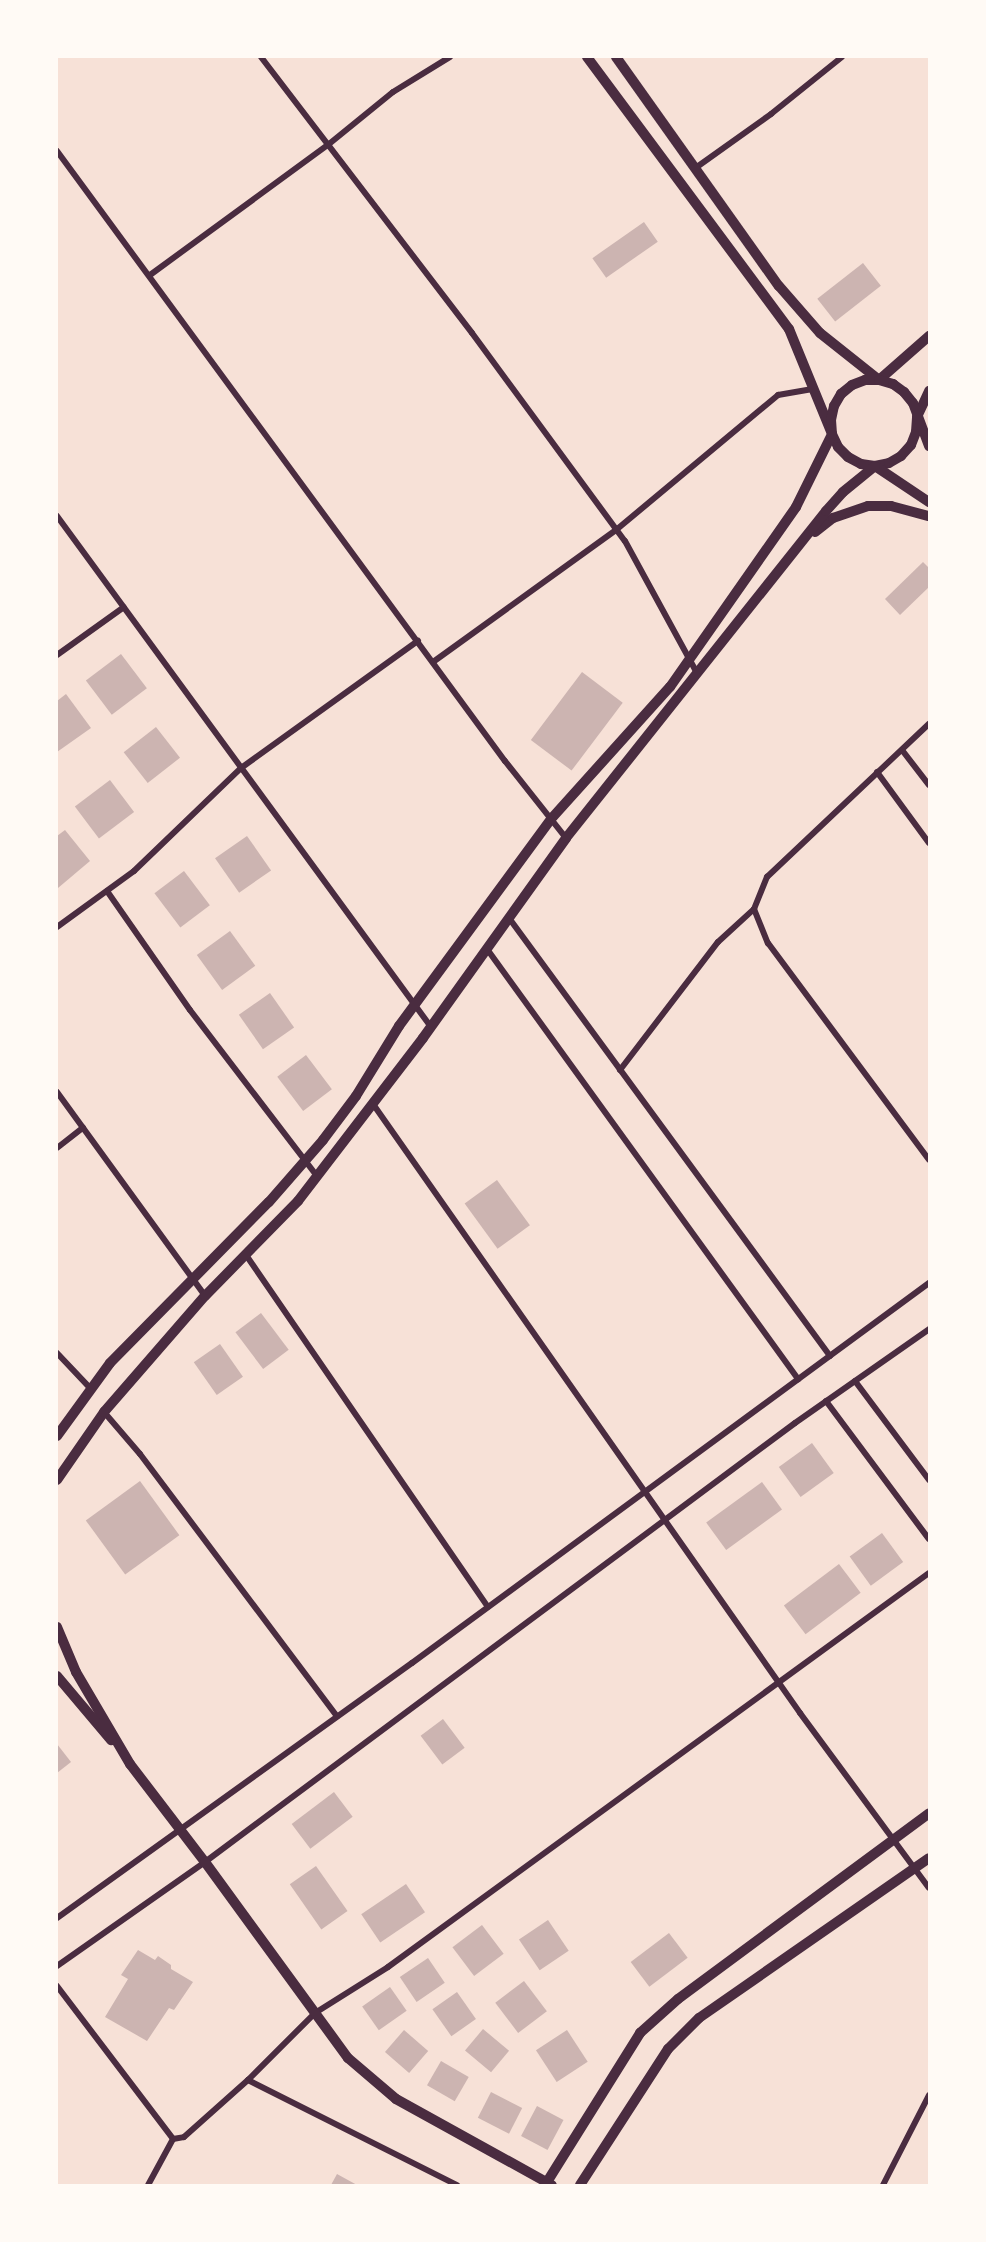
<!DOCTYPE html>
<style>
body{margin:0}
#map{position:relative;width:986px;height:2242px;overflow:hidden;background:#f7e1d7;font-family:"Fira Sans",sans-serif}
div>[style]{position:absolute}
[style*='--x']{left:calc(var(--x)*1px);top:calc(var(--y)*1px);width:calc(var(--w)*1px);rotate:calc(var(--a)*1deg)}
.building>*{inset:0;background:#ccb4b1;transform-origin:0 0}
.minor>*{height:6px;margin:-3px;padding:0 3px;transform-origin:3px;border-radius:3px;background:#4a2c40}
.tertiary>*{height:10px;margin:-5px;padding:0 5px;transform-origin:5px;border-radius:5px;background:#4a2c40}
span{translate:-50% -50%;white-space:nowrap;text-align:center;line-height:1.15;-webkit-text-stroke:4.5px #fffaf5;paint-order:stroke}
.frame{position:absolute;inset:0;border:58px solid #fffaf5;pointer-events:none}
</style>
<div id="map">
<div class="building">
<div style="left:644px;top:222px;width:24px;height:63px;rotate:55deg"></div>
<div style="left:863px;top:263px;width:29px;height:58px;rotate:52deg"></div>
<div style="clip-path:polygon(923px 562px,929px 568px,929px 587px,900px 615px,885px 599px)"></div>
<div style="left:121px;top:654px;width:43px;height:44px;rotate:53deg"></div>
<div style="left:582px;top:672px;width:51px;height:85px;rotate:37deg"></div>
<div style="clip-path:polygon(66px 694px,91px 728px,57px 752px,57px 701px)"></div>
<div style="left:156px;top:727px;width:39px;height:41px;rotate:52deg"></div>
<div style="left:110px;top:780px;width:40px;height:44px;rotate:53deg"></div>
<div style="clip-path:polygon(65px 830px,90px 861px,58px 888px,57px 836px)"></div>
<div style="left:247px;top:836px;width:42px;height:39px;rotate:55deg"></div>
<div style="left:184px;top:871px;width:43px;height:37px;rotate:53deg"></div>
<div style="left:230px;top:931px;width:43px;height:41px;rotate:54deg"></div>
<div style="left:270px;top:993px;width:42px;height:38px;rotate:55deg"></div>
<div style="left:306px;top:1055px;width:43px;height:36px;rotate:53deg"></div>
<div style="left:497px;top:1180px;width:56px;height:40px;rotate:54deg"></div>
<div style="left:261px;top:1313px;width:46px;height:32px;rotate:53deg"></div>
<div style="left:220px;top:1344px;width:40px;height:32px;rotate:55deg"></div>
<div style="left:812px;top:1443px;width:37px;height:41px;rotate:54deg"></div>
<div style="left:140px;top:1481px;width:67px;height:67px;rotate:54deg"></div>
<div style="left:762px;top:1482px;width:34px;height:69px;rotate:54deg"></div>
<div style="left:882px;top:1533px;width:36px;height:40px;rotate:54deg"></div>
<div style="left:839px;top:1564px;width:36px;height:69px;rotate:53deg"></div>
<div style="left:443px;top:1719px;width:36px;height:28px;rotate:53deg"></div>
<div style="clip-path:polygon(57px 1744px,71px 1762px,57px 1773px)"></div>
<div style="left:334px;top:1792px;width:31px;height:53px;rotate:53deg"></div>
<div style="left:316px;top:1866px;width:55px;height:32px;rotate:55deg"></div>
<div style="left:406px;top:1884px;width:34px;height:54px;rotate:56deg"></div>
<div style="left:548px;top:1920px;width:37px;height:35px;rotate:56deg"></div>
<div style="left:482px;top:1925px;width:36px;height:37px;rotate:53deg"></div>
<div style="left:669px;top:1933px;width:31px;height:48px;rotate:53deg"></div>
<div style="clip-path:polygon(138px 1950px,155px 1960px,158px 1956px,171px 1965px,171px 1969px,193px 1982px,174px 2010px,169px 2008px,147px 2041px,105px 2017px,128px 1979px,121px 1975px)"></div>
<div style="left:428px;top:1958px;width:30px;height:34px;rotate:56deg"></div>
<div style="left:524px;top:1981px;width:38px;height:36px;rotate:53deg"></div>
<div style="left:390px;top:1987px;width:29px;height:34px;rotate:55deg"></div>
<div style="left:457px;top:1992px;width:33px;height:30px;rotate:55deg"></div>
<div style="left:483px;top:2029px;width:34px;height:28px;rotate:40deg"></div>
<div style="left:404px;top:2030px;width:32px;height:29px;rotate:41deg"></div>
<div style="left:567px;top:2030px;width:38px;height:37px;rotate:57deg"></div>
<div style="left:441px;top:2061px;width:32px;height:28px;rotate:30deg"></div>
<div style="left:491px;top:2092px;width:35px;height:29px;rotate:27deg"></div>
<div style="left:537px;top:2106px;width:30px;height:34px;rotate:28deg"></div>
<div style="clip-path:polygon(337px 2174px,357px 2185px,331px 2185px)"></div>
</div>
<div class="minor">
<div style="--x:261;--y:57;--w:347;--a:52.6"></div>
<div style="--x:472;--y:333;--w:258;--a:53.7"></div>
<div style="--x:625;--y:541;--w:150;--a:61.4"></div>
<div style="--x:57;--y:151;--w:757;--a:53.71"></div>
<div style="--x:505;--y:761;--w:98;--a:51.6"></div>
<div style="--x:694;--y:169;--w:95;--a:-35.5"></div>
<div style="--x:771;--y:114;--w:91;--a:-38.8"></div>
<div style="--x:150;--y:275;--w:222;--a:-36.2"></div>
<div style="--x:329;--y:144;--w:82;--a:-39.1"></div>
<div style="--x:393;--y:92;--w:67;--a:-31.6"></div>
<div style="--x:57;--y:516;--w:633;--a:53.8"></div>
<div style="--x:57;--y:655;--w:82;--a:-35.6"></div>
<div style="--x:433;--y:662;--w:226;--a:-35.8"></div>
<div style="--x:616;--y:530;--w:211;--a:-39.8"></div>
<div style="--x:778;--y:395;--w:35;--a:-10"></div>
<div style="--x:902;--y:750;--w:44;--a:52.4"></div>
<div style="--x:877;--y:772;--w:88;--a:53.8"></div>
<div style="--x:107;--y:891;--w:145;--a:55.1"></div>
<div style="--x:190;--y:1010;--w:209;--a:52.6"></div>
<div style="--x:754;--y:909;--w:37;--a:68"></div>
<div style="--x:768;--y:943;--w:270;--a:53.4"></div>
<div style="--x:509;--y:918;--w:543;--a:53.76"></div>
<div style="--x:57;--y:927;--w:95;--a:-36"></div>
<div style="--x:134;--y:871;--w:149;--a:-43.9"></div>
<div style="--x:241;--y:768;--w:218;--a:-35.7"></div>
<div style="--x:487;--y:949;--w:531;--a:54.12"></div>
<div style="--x:620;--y:1070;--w:161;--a:-52.6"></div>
<div style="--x:718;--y:942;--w:49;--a:-42.5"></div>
<div style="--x:754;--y:909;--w:35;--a:-68"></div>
<div style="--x:767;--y:877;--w:223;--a:-43.4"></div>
<div style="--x:57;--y:1092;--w:252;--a:54"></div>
<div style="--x:373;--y:1104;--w:744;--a:54.96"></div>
<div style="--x:800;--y:1713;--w:217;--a:53.6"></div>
<div style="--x:57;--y:1148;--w:33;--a:-38"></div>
<div style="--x:246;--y:1255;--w:427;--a:55.5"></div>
<div style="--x:57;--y:1353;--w:50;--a:46.6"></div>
<div style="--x:855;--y:1381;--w:124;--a:53.2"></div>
<div style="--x:826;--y:1401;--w:172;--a:53.3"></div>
<div style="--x:104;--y:1412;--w:55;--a:49.4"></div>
<div style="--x:140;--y:1454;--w:328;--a:53.1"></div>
<div style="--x:57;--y:1918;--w:437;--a:-35.7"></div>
<div style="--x:412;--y:1663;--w:642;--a:-36.32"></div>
<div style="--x:57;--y:1966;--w:181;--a:-35.1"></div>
<div style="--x:205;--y:1862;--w:735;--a:-36.65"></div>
<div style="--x:795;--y:1423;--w:164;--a:-35"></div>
<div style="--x:57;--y:1986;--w:192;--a:52.8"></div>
<div style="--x:173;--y:2139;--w:52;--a:118.5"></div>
<div style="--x:248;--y:2080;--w:234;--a:26.7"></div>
<div style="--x:173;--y:2139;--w:11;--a:-10"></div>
<div style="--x:184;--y:2137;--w:86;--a:-41.7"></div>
<div style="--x:248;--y:2080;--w:95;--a:-45"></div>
<div style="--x:315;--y:2013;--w:86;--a:-32.2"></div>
<div style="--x:388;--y:1967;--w:669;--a:-36.07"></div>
<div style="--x:883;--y:2185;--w:101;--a:-62.9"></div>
</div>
<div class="tertiary">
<div style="--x:587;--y:57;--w:339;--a:53.4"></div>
<div style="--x:789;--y:329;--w:113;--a:67.7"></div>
<div style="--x:832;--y:434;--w:14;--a:65"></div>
<div style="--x:838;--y:447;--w:14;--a:45"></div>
<div style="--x:848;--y:457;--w:15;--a:28"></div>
<div style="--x:861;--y:464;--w:14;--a:8"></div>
<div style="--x:875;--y:466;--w:14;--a:-12"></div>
<div style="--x:889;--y:463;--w:14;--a:-30"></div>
<div style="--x:901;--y:456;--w:15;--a:-48"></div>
<div style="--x:911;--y:445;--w:14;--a:-69"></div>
<div style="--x:916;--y:432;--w:15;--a:-86"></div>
<div style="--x:917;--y:417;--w:29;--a:-65"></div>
<div style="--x:616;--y:57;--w:281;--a:54.6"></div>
<div style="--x:779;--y:286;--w:62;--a:48.9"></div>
<div style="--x:820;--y:333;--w:75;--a:38.5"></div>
<div style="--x:879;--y:380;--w:67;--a:-41.3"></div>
<div style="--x:875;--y:466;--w:65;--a:33.7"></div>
<div style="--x:815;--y:532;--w:23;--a:-38"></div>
<div style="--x:833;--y:518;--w:37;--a:-19"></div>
<div style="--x:868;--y:506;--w:23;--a:0"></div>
<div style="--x:891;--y:506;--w:39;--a:15"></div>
<div style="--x:57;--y:1436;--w:90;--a:-54"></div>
<div style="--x:110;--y:1363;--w:226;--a:-45.4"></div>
<div style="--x:269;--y:1202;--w:82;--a:-48.9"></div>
<div style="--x:323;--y:1140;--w:55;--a:-53.1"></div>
<div style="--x:356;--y:1096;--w:82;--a:-58.4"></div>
<div style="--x:399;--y:1026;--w:257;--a:-53.7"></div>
<div style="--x:551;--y:819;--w:178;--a:-48"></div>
<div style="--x:670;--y:687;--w:220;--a:-55"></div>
<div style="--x:796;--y:507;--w:81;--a:-63.7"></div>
<div style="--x:832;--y:434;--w:14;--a:-94"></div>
<div style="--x:831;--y:420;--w:14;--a:-78"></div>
<div style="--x:834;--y:406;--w:14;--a:-60"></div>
<div style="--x:841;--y:394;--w:14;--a:-39"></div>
<div style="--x:852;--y:385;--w:14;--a:-21"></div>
<div style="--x:865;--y:380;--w:14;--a:0"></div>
<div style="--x:879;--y:380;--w:15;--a:16"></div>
<div style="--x:893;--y:384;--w:14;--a:36"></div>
<div style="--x:904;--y:392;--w:14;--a:51"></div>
<div style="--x:913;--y:403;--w:46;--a:69.6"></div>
<div style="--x:57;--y:1480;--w:83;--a:-55.3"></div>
<div style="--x:104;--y:1412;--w:154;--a:-49"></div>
<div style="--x:205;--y:1296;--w:133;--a:-45.6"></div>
<div style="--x:298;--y:1201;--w:205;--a:-52.5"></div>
<div style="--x:423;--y:1038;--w:246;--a:-54.4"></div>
<div style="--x:566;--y:838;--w:418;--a:-51.5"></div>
<div style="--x:826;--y:511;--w:25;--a:-48"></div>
<div style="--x:843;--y:492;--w:41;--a:-39.1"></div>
<div style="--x:57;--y:1627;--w:49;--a:67.1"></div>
<div style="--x:76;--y:1672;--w:107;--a:59.6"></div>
<div style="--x:130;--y:1764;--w:123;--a:52.6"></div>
<div style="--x:205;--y:1862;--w:243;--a:53.9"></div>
<div style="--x:348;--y:2058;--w:63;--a:40.5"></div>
<div style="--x:396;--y:2099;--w:178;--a:28.9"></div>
<div style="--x:57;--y:1676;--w:84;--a:49.8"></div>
<div style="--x:547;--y:2182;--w:176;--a:-58"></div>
<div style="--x:640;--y:2033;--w:51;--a:-41.8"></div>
<div style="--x:678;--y:1999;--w:312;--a:-36.5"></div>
<div style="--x:580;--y:2185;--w:162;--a:-57.1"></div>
<div style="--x:668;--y:2049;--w:44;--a:-45"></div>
<div style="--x:699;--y:2018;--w:280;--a:-34.8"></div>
</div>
<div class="frame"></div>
</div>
